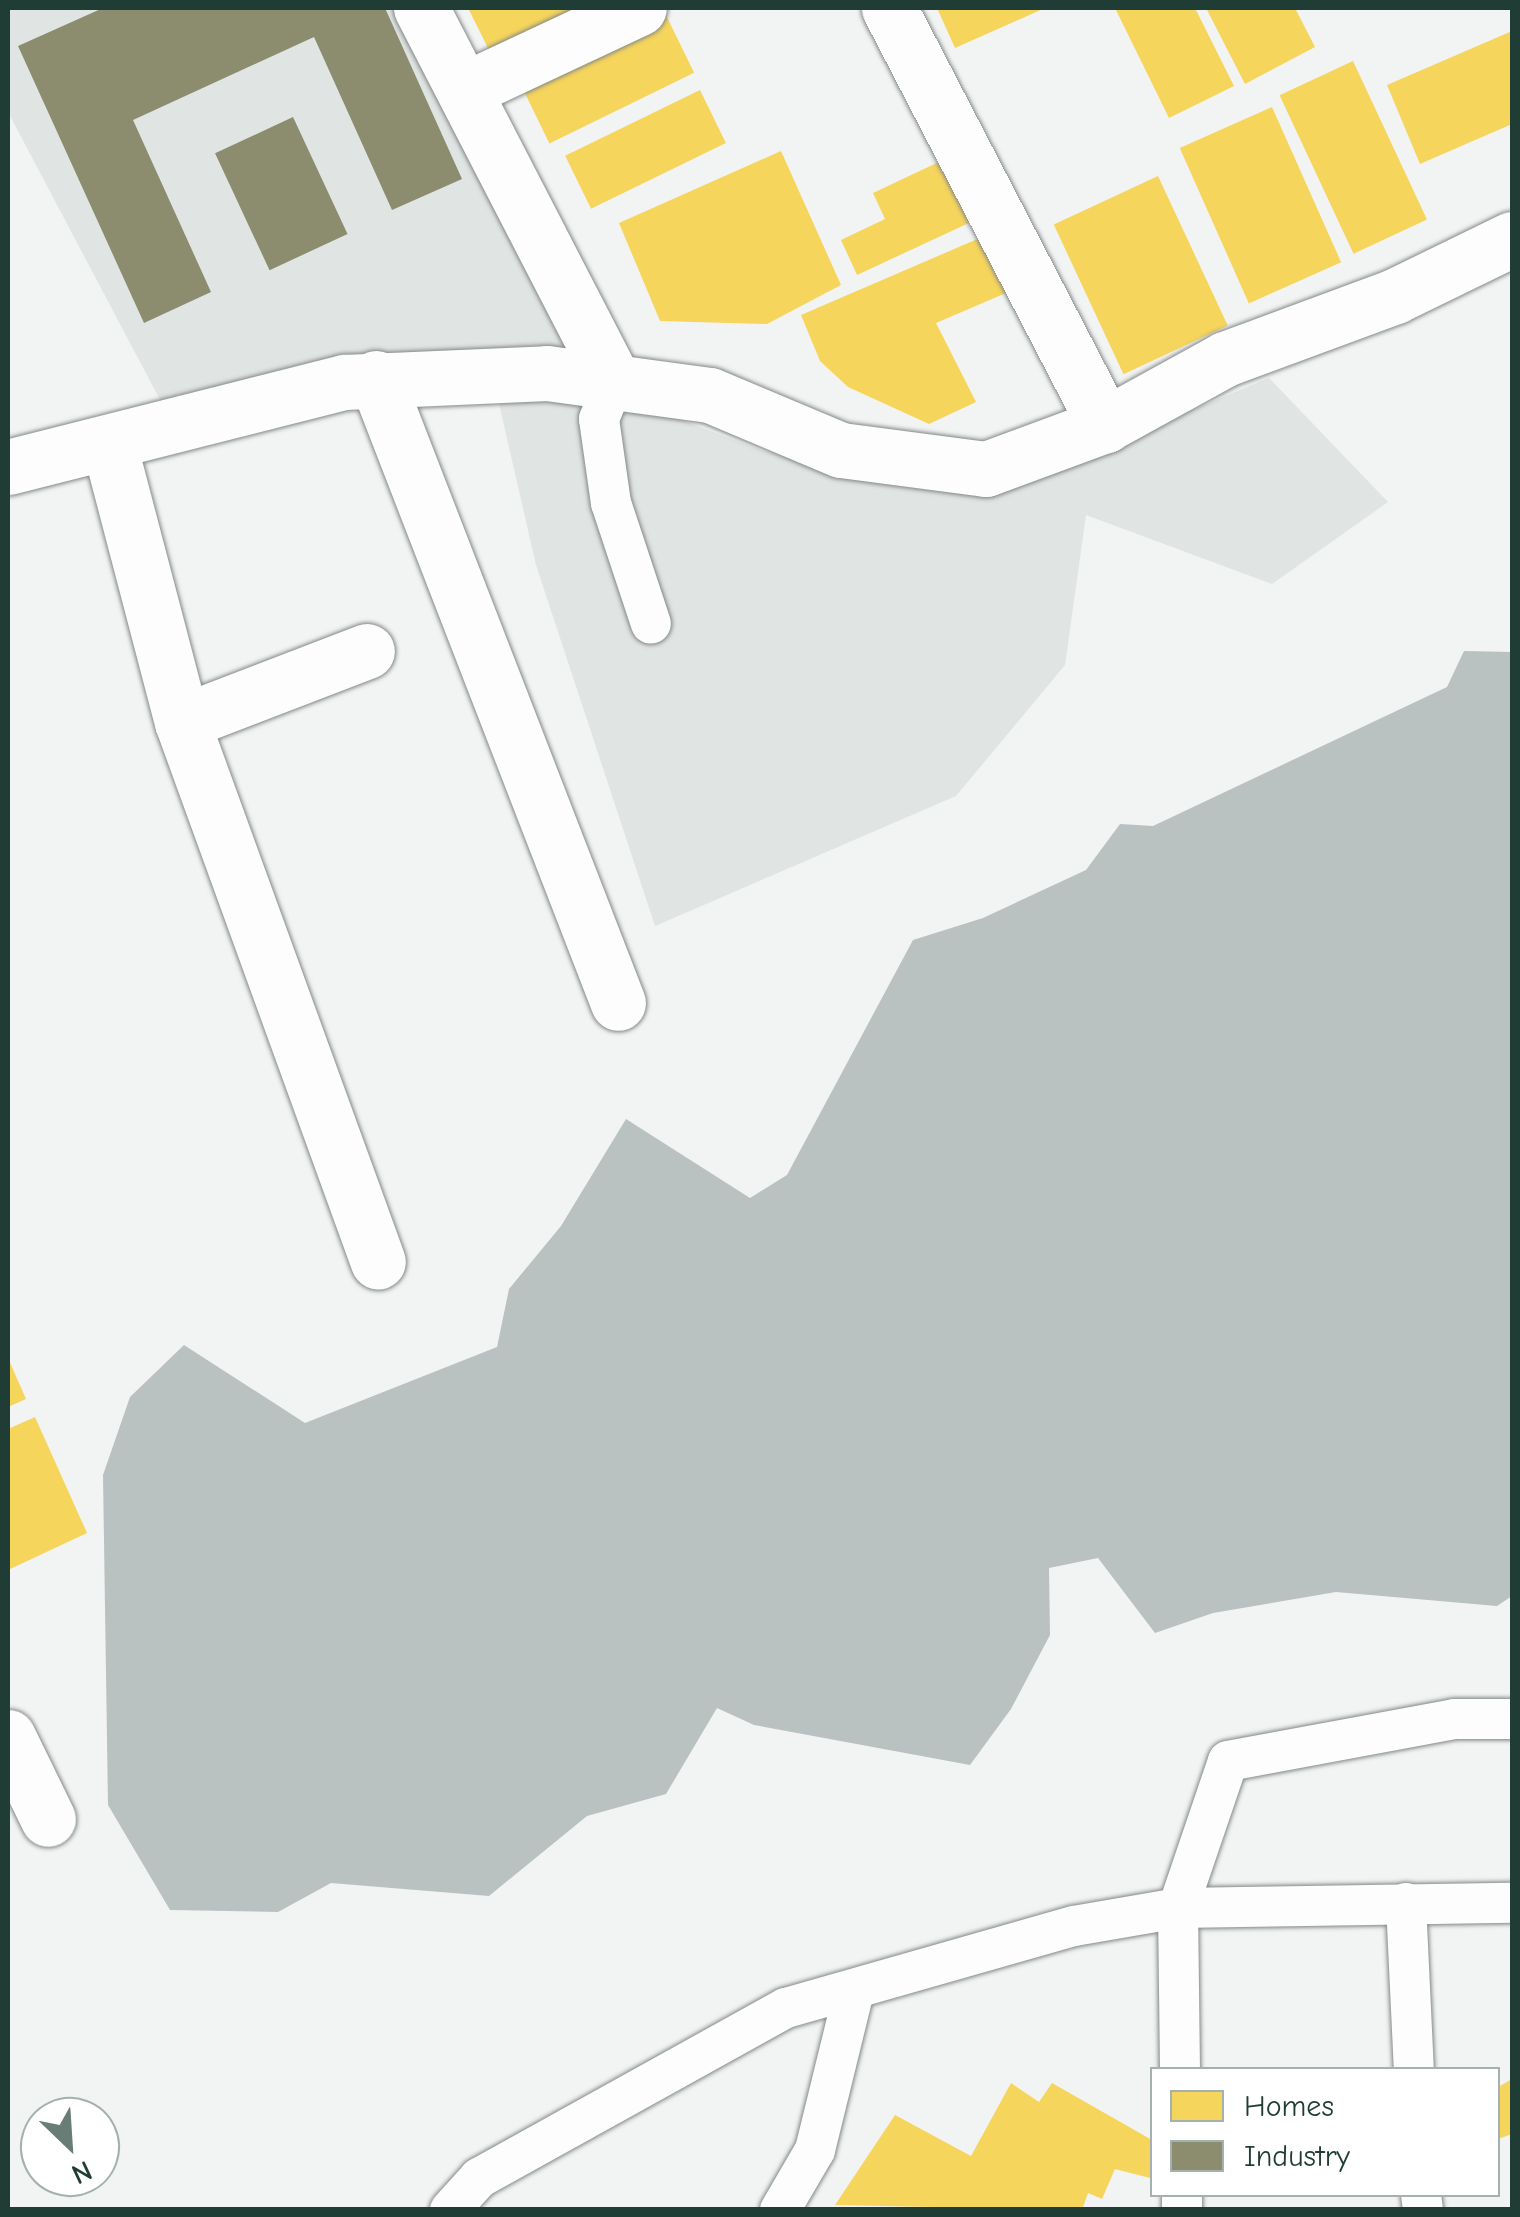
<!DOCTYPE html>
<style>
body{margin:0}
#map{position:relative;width:1520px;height:2217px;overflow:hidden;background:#f2f3f3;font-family:"Comic Neue",sans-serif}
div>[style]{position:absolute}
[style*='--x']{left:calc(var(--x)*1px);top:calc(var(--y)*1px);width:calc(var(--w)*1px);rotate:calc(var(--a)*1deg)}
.built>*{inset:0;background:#e0e4e3}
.water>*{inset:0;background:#b9c2c0}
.homes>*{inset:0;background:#f6d55c;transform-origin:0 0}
.industry>*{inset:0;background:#8c8c6e;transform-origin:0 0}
.roads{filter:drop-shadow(0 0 2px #838988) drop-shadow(0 0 2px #838988)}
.service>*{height:40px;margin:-20px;padding:0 20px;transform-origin:20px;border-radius:20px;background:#fdfdfd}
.minor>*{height:55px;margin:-27.5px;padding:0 27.5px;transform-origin:27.5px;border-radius:27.5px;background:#fdfdfd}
.tertiary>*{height:55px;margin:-27.5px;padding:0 27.5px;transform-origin:27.5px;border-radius:27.5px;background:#fdfdfd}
span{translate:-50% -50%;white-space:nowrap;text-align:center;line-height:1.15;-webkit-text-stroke:10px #fff;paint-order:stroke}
.frame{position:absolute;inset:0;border:10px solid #1f3d34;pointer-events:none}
.legend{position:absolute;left:1150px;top:2067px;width:350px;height:130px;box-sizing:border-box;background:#fff;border:2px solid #a5b1ae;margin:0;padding:12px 18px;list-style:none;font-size:30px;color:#1f3d34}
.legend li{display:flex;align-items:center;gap:20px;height:50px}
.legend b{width:50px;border:2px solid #a5b1ae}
.north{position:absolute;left:20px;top:2097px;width:100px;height:100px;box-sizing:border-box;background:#fff;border:2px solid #a5b1ae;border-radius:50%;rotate:155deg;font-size:28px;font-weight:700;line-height:40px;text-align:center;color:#1f3d34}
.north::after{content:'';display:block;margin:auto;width:35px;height:45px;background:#697d77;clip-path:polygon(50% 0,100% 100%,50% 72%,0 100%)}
</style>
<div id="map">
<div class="built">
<div style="clip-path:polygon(8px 8px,401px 8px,591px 354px,167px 413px,8px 112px)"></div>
<div style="clip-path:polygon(1269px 378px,1388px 502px,1272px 584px,1086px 515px,1065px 665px,956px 796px,655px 926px,536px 565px,497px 395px,660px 412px,763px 451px,987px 496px)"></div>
</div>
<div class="water">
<div style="clip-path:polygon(1464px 651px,1512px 652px,1512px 1596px,1497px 1606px,1336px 1592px,1213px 1613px,1155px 1633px,1098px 1558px,1049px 1568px,1050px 1635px,1011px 1709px,970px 1765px,754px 1725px,717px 1708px,666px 1794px,587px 1816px,489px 1896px,331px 1883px,278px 1912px,170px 1910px,108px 1805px,103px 1475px,130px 1397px,184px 1345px,305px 1423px,497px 1347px,509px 1289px,561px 1226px,626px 1119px,750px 1198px,787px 1175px,913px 940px,983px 918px,1086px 870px,1120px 824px,1153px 826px,1447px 687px)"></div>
</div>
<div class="homes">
<div style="clip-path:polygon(468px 8px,587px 8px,491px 54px)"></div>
<div style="clip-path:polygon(937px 8px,1045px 8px,955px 48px)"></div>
<div style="clip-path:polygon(1115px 8px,1195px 8px,1234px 86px,1169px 118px)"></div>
<div style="clip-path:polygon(1206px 8px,1295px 8px,1315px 47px,1245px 84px)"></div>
<div style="left:663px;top:9px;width:71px;height:161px;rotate:64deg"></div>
<div style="clip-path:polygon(1512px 31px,1512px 124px,1420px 164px,1387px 85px)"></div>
<div style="left:1353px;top:61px;width:175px;height:81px;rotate:65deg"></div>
<div style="left:700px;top:90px;width:59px;height:150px;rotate:64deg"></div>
<div style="left:1272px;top:107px;width:170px;height:101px;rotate:66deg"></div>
<div style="clip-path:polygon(781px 151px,841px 285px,767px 324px,660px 321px,619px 223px)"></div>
<div style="clip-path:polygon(943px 160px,971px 222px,857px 275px,841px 240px,885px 219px,873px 193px)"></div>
<div style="left:1158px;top:176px;width:165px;height:115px;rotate:65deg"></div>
<div style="clip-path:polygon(982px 237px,1006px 293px,936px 323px,976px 402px,929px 424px,848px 387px,820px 361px,801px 315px)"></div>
<div style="clip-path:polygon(8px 1358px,26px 1399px,8px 1407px)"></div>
<div style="clip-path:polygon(35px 1417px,87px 1533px,8px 1570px,8px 1429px)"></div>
<div style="clip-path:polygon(1512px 2079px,1512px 2134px,1498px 2139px,1498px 2087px)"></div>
<div style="clip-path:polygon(1011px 2083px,1039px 2102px,1052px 2083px,1152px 2140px,1150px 2178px,1115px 2169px,1102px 2199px,1088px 2193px,1082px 2210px,835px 2205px,895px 2115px,971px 2156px)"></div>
</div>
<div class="industry">
<div style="clip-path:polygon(103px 8px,385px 8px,462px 179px,392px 210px,314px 37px,133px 120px,211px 292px,144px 323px,18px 46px)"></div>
<div style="left:293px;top:117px;width:129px;height:86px;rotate:65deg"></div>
</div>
<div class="roads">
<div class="service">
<div style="--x:614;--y:382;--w:40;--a:112"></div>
<div style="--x:599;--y:419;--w:85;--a:81.9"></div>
<div style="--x:611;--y:503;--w:127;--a:71.7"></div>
<div style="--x:1406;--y:1903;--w:167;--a:87.3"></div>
<div style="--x:1180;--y:2070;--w:162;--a:-90.7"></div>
<div style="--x:1178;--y:1908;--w:155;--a:-71.2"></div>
<div style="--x:1228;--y:1761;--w:230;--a:-10.5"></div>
<div style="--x:1454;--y:1719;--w:58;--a:0"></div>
<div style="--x:1182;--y:2194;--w:16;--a:90"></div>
<div style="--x:1421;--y:2194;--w:16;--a:83"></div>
<div style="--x:450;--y:2210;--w:43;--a:-47.8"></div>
<div style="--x:479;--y:2178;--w:351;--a:-29"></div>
<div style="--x:786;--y:2008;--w:299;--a:-15.9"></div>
<div style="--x:1074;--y:1926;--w:106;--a:-9.8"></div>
<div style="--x:1178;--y:1908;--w:334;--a:-0.9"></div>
<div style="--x:780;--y:2210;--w:69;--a:-59.7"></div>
<div style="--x:815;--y:2150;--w:164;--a:-76.2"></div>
</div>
<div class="minor">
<div style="--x:421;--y:8;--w:421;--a:62.7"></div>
<div style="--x:889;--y:8;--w:470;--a:62.6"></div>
<div style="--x:464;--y:90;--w:193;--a:-25.1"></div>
<div style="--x:376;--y:378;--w:670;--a:68.83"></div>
<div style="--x:109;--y:444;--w:287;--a:75.3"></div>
<div style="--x:182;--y:722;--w:574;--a:70.05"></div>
<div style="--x:182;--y:722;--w:198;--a:-21"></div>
<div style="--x:8;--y:1737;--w:91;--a:64"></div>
</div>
<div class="tertiary">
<div style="--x:8;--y:467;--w:347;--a:-14.2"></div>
<div style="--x:344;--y:382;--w:203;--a:-2.5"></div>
<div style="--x:547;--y:373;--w:164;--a:7.7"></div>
<div style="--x:710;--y:395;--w:142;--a:22.8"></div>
<div style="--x:841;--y:450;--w:146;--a:7.5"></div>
<div style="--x:986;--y:469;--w:127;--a:-20.3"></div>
<div style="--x:1105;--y:425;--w:137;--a:-28.8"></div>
<div style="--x:1225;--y:359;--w:181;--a:-20.3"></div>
<div style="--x:1395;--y:296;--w:130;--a:-26"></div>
</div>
</div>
<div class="frame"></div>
<ul class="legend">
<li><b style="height:28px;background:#f6d55c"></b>Homes</li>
<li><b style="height:28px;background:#8c8c6e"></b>Industry</li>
</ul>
<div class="north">N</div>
</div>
